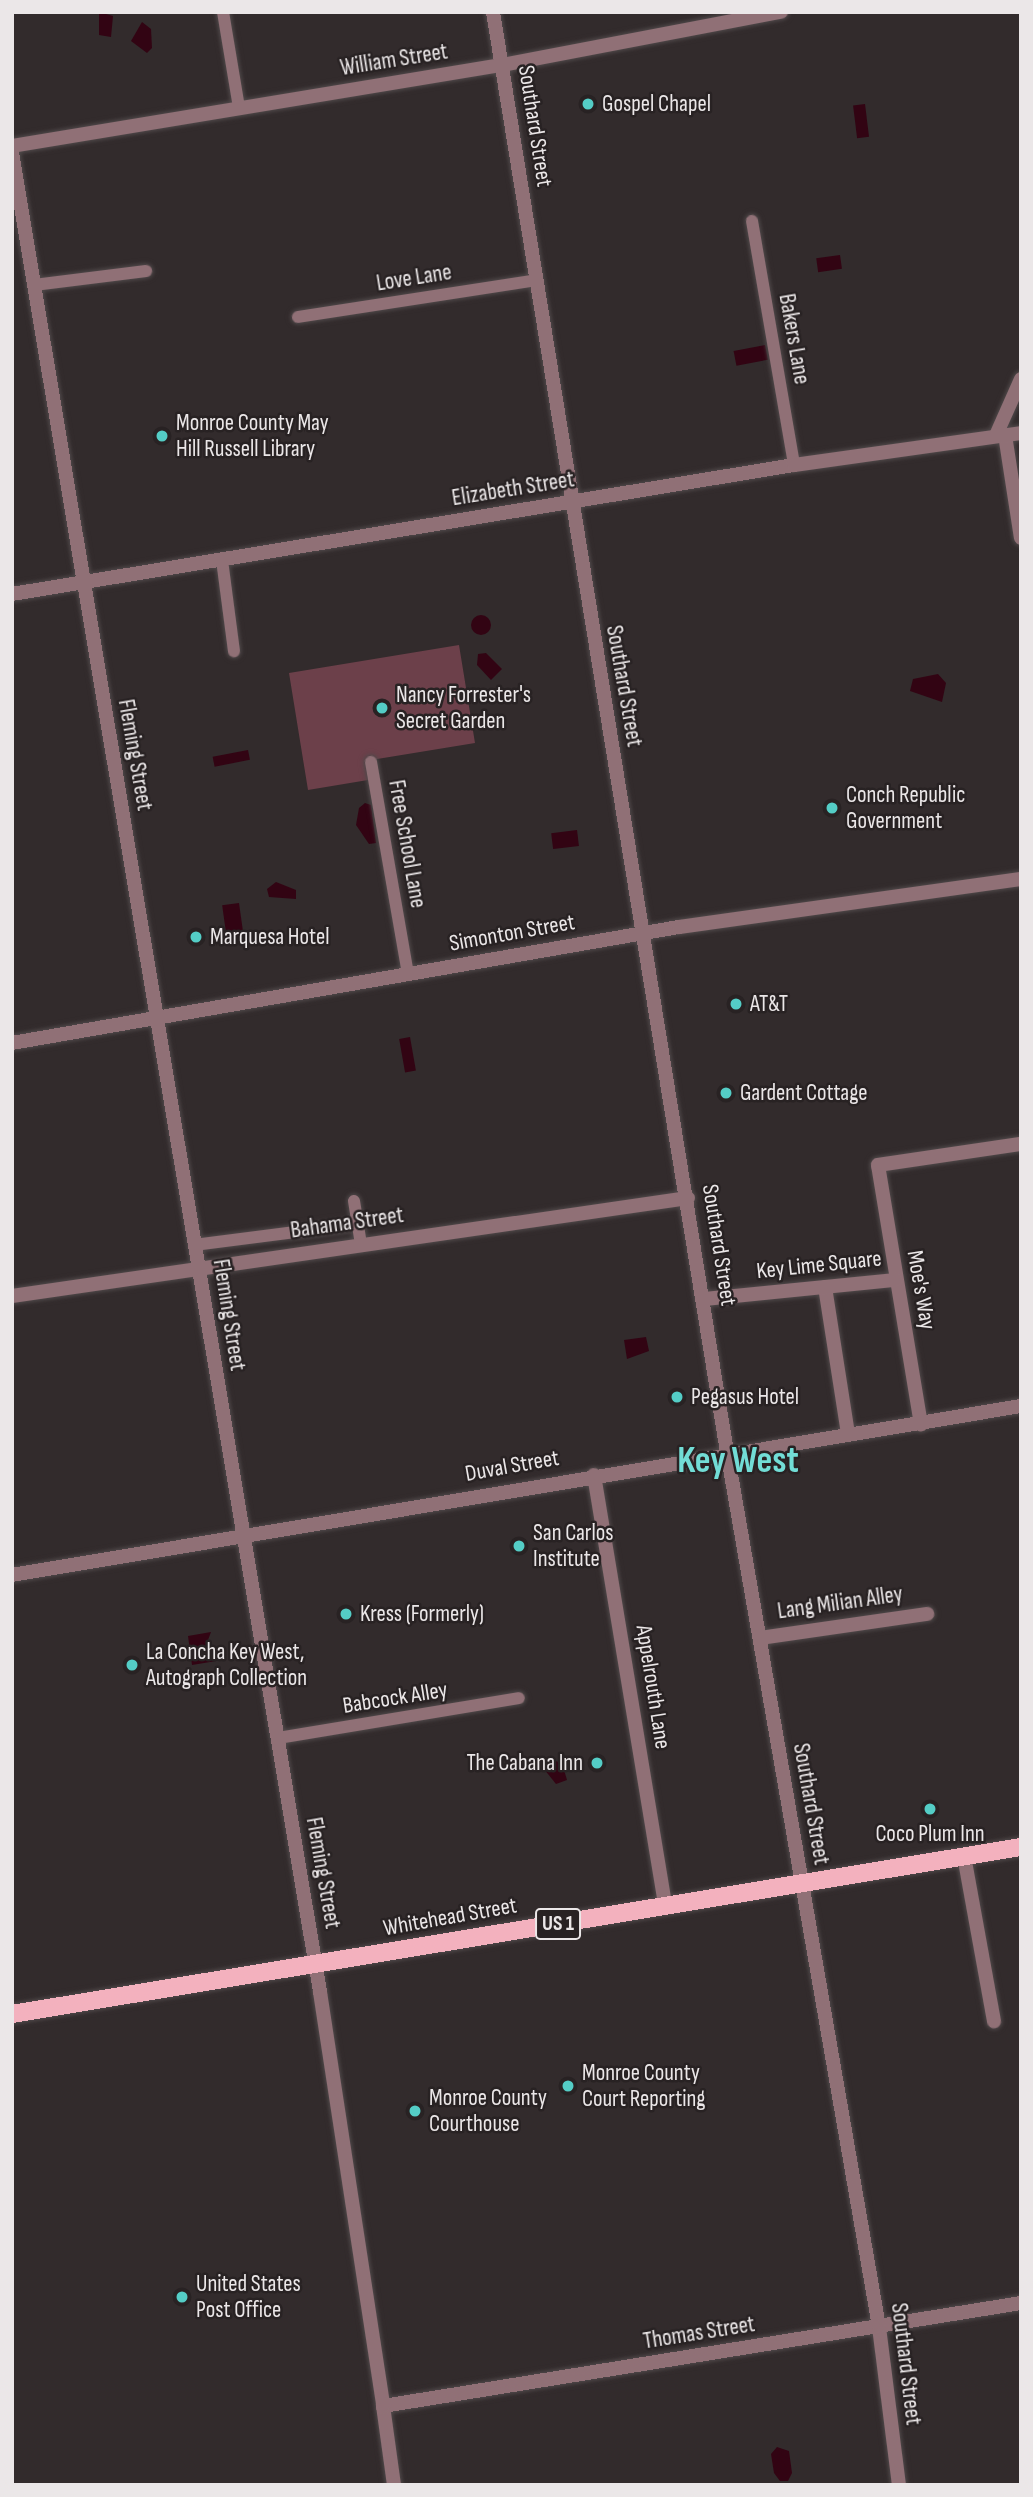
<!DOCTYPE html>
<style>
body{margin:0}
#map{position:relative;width:1033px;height:2497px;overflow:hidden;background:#322b2c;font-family:"Sofia Sans Condensed",sans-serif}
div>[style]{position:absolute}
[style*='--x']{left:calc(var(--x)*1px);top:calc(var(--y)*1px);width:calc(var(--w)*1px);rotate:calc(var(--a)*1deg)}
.green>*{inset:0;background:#6c404a}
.water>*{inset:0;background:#320413;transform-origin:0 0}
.round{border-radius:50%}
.roads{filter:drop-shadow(0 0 2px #50494a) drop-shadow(0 0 2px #50494a)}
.service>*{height:12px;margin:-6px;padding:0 6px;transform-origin:6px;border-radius:6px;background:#907076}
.pedestrian>*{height:14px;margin:-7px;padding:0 7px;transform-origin:7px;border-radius:7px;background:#907076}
.minor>*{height:14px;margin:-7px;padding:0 7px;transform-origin:7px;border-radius:7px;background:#907076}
.tertiary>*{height:14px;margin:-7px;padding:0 7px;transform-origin:7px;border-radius:7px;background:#907076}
.primary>*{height:18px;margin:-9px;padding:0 9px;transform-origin:9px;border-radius:9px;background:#f3b1be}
.dots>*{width:19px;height:19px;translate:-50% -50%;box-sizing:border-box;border:4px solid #282223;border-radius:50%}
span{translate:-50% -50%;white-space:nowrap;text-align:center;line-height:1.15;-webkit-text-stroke:5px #282223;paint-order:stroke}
.shield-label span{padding:2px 5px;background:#282223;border:2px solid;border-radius:5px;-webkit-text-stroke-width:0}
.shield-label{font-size:21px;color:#ebe7e8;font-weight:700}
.street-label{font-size:23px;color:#ebe7e8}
.poi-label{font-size:23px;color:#ebe7e8}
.left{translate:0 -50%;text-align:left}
.right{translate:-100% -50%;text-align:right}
.town-label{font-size:37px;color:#72ddd6;font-weight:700}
.frame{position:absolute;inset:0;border:14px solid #ebe7e8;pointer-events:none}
</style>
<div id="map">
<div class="green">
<div style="clip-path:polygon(459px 645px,475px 743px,365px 761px,368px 780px,308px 790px,289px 673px)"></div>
</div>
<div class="water">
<div style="clip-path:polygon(99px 12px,113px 16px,111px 37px,99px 35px)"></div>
<div style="clip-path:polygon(142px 22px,151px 29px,152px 48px,147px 53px,131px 41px)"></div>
<div style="left:865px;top:104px;width:33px;height:12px;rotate:83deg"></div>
<div style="left:840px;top:255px;width:14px;height:24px;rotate:82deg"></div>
<div style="left:765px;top:345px;width:15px;height:32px;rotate:79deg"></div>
<div class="round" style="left:471px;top:615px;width:20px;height:20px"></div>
<div style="clip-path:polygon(486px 653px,502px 669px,491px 680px,477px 665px,478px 654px)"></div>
<div style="clip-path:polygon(938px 674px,946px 683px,942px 702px,910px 691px,913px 679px)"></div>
<div style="left:248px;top:750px;width:10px;height:36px;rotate:79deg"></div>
<div style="clip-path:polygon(365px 803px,371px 805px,376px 843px,369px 844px,356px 825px,359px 808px)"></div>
<div style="left:577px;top:830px;width:16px;height:26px;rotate:83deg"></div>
<div style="clip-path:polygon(276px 882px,296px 890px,296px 899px,269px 897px,267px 889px)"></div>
<div style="left:239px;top:903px;width:29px;height:17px;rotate:82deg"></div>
<div style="left:410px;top:1037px;width:34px;height:11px;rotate:80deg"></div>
<div style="clip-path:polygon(646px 1337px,649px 1351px,627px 1359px,624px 1340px)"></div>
<div style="clip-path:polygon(211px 1632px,205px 1648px,216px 1661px,192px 1665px,188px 1636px)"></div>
<div style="clip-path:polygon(542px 1757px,562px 1763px,567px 1780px,556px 1784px,540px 1764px)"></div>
<div style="clip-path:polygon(777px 2447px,789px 2451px,792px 2473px,788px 2481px,780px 2481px,774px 2473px,771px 2454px)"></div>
</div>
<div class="roads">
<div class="service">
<div style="--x:223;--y:12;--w:97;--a:80.5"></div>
<div style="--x:752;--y:221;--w:248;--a:80.2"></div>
<div style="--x:34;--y:285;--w:113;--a:-7.1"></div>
<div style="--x:298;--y:317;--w:242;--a:-8.8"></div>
<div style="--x:222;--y:560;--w:92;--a:82.5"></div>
<div style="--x:371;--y:762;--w:216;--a:80.1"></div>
<div style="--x:354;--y:1201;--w:44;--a:80.8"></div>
<div style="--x:194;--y:1245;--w:165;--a:-7.3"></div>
<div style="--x:278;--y:1738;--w:244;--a:-9.4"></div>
</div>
<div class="pedestrian">
<div style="--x:878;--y:1165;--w:263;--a:80.6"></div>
<div style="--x:825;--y:1287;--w:149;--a:81.1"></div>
<div style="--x:704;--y:1299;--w:193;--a:-5.7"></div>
</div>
<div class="minor">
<div style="--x:12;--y:146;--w:497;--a:-9.4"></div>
<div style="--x:502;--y:65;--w:284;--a:-10.8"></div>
<div style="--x:997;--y:433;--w:59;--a:-66"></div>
<div style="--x:1005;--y:435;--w:104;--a:81.2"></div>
<div style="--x:12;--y:594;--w:793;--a:-9.37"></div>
<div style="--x:794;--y:465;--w:229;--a:-8"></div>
<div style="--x:878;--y:1165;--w:145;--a:-8.4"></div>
<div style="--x:12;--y:1296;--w:683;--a:-8.25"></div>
<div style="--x:594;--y:1475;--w:437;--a:80.6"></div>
<div style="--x:760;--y:1638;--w:169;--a:-8.2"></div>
<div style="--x:964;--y:1856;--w:168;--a:79.7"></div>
<div style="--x:879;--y:2327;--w:159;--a:82.8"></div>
<div style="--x:394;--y:2485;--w:80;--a:-97.9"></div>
<div style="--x:383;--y:2406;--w:646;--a:-9.17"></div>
</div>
<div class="tertiary">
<div style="--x:493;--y:12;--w:1441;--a:80.77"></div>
<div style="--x:724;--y:1434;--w:906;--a:80.15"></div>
<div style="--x:12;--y:153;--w:1865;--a:80.49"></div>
<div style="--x:320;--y:1992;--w:419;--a:81.3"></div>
<div style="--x:12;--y:1043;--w:677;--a:-9.87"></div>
<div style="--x:679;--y:927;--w:345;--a:-8"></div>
<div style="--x:12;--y:1575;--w:1023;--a:-9.51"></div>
</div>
<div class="primary">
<div style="--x:12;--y:2014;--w:1023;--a:-9.4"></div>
</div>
</div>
<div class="dots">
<div style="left:588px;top:104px;background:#54cdc6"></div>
<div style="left:162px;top:436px;background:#54cdc6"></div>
<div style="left:382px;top:708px;background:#54cdc6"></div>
<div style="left:832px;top:808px;background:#54cdc6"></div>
<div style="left:196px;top:937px;background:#54cdc6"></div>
<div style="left:736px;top:1004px;background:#54cdc6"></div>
<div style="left:726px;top:1093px;background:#54cdc6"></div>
<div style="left:677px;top:1397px;background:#54cdc6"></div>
<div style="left:519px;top:1546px;background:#54cdc6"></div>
<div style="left:346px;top:1614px;background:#54cdc6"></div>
<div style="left:132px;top:1665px;background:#54cdc6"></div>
<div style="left:597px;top:1763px;background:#54cdc6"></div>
<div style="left:930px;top:1809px;background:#54cdc6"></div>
<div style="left:568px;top:2086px;background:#54cdc6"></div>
<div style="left:415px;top:2111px;background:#54cdc6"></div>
<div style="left:182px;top:2297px;background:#54cdc6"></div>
</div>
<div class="shield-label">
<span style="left:558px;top:1924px">US 1</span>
</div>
<div class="street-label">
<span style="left:394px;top:60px;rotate:-9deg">William Street</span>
<span style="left:535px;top:126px;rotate:81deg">Southard Street</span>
<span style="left:414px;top:278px;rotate:-9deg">Love Lane</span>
<span style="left:794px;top:339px;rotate:80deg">Bakers Lane</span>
<span style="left:513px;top:489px;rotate:-9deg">Elizabeth Street</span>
<span style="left:624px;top:686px;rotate:80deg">Southard Street</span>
<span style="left:135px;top:755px;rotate:80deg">Fleming Street</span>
<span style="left:407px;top:844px;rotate:80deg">Free School Lane</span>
<span style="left:512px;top:933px;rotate:-10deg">Simonton Street</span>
<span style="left:347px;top:1223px;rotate:-8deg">Bahama Street</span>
<span style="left:719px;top:1245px;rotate:81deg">Southard Street</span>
<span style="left:819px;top:1265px;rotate:-6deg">Key Lime Square</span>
<span style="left:921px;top:1290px;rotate:80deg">Moe's Way</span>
<span style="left:229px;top:1315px;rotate:81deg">Fleming Street</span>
<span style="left:512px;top:1466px;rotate:-10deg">Duval Street</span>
<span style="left:840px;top:1603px;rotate:-8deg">Lang Milian Alley</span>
<span style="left:653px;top:1687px;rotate:81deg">Appelrouth Lane</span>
<span style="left:395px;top:1698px;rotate:-9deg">Babcock Alley</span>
<span style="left:811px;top:1804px;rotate:80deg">Southard Street</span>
<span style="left:323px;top:1873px;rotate:80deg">Fleming Street</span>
<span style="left:450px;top:1917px;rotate:-10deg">Whitehead Street</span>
<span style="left:699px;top:2333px;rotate:-9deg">Thomas Street</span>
<span style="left:906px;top:2364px;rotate:83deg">Southard Street</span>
</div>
<div class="poi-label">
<span class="left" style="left:602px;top:104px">Gospel Chapel</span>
<span class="left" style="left:176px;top:436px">Monroe County May<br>Hill Russell Library</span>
<span class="left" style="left:396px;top:708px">Nancy Forrester's<br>Secret Garden</span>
<span class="left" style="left:846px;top:808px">Conch Republic<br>Government</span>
<span class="left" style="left:210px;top:937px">Marquesa Hotel</span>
<span class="left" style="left:750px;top:1004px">AT&amp;T</span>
<span class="left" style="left:740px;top:1093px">Gardent Cottage</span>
<span class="left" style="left:691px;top:1397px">Pegasus Hotel</span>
<span class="left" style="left:533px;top:1546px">San Carlos<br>Institute</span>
<span class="left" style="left:360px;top:1614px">Kress (Formerly)</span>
<span class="left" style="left:146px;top:1665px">La Concha Key West,<br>Autograph Collection</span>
<span class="right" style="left:583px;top:1763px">The Cabana Inn</span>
<span style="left:930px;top:1834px">Coco Plum Inn</span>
<span class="left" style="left:582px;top:2086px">Monroe County<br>Court Reporting</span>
<span class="left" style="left:429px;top:2111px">Monroe County<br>Courthouse</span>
<span class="left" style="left:196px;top:2297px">United States<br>Post Office</span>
</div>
<div class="town-label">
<span style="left:738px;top:1461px">Key West</span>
</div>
<div class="frame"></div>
</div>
